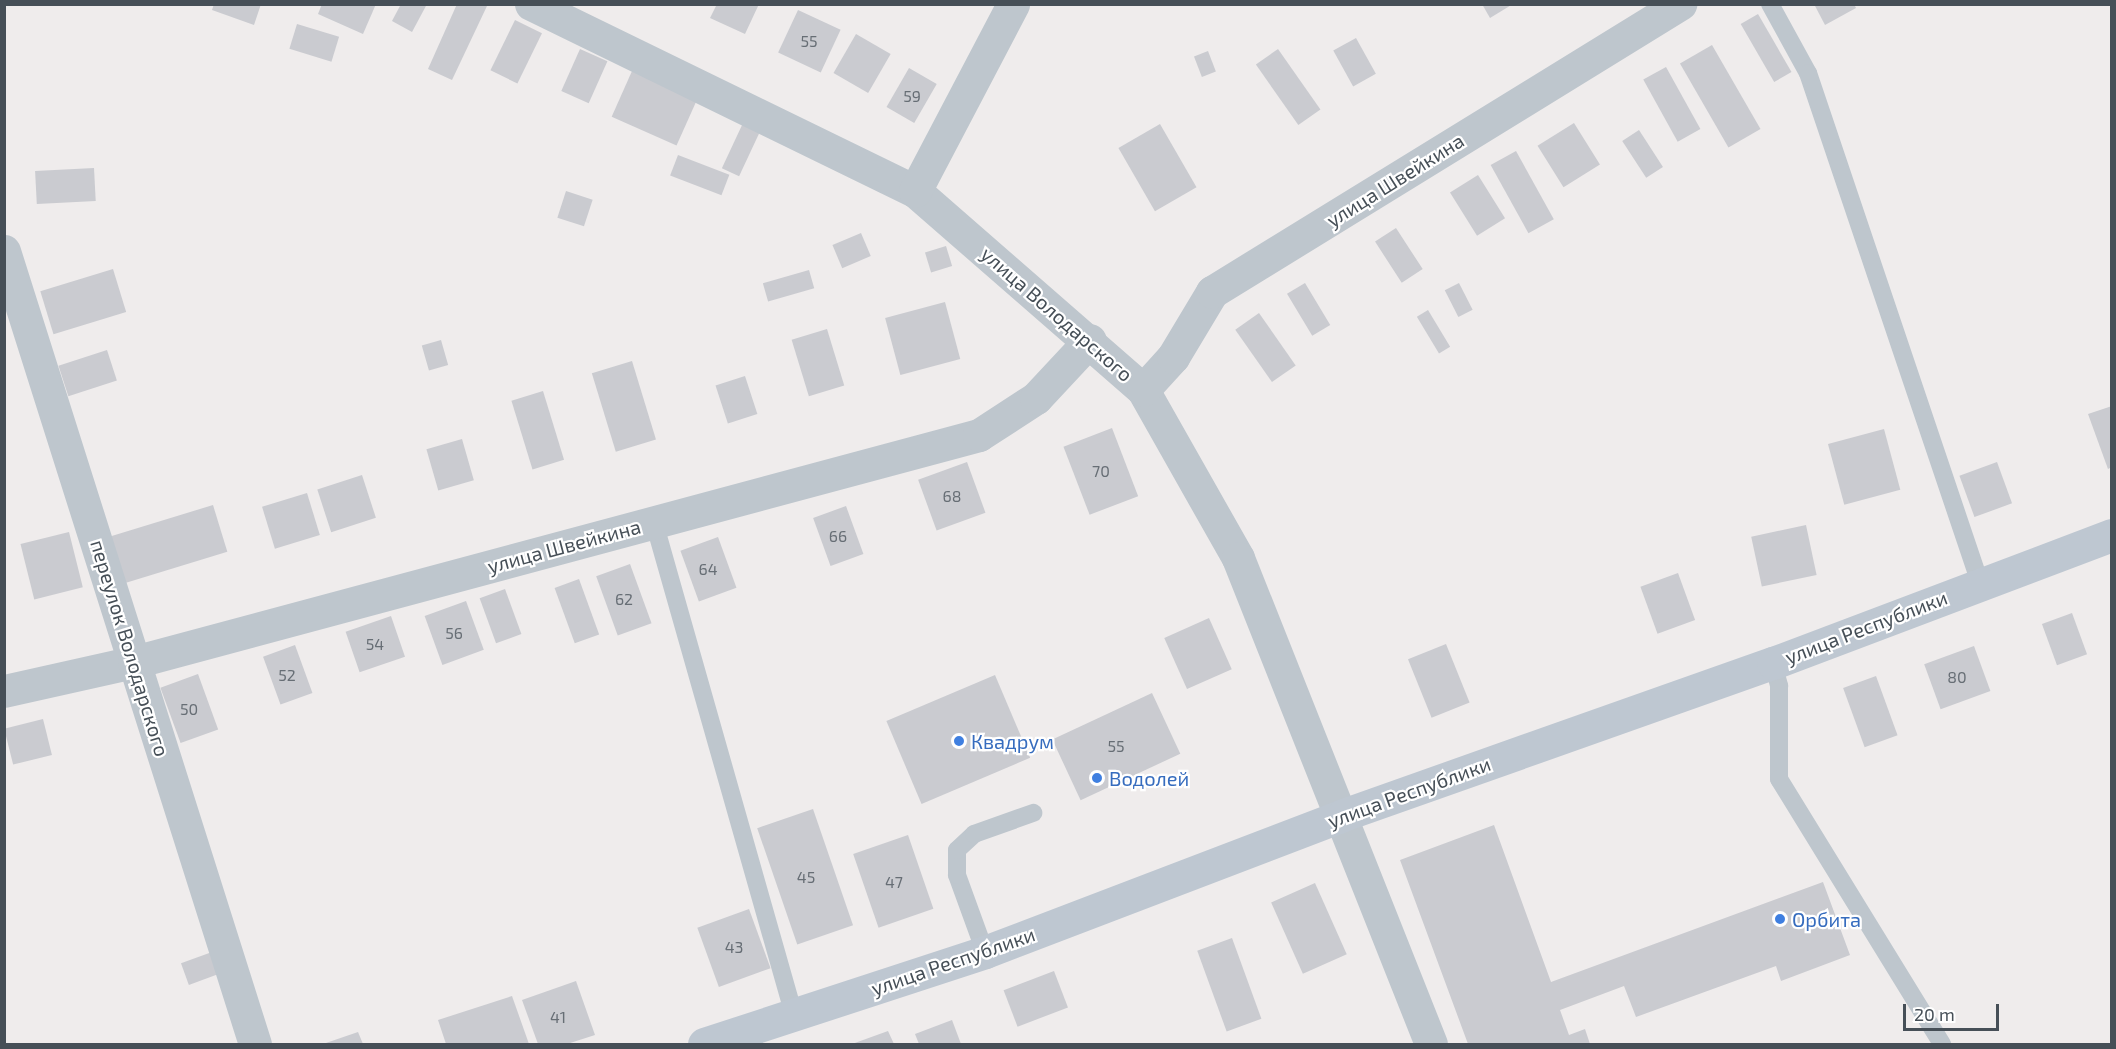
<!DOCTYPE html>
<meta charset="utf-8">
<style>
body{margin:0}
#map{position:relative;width:2116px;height:1049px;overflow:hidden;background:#efecec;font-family:"Exo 2",sans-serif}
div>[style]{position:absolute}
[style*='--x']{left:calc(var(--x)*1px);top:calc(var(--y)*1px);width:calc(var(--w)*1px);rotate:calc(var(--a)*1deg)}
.building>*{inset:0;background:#cacbd0;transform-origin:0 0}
.lane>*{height:18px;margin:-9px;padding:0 9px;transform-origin:9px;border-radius:9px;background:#bec6cd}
.street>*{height:33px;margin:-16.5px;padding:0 16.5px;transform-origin:16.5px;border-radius:16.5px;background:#bec6cd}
.secondary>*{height:33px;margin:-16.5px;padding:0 16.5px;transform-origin:16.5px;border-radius:16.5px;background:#bec7d1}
.dots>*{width:16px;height:16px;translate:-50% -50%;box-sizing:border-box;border:3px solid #fff;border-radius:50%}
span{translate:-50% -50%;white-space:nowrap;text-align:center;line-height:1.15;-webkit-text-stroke:4.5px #fff;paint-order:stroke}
.number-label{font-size:16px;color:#676e75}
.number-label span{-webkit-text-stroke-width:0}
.street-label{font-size:20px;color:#464f57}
.shop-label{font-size:20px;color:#366cbe}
.left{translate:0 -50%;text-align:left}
.frame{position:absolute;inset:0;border:6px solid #464f57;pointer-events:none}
.scale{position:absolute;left:1903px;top:1004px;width:96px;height:27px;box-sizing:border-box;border:3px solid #464f57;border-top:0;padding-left:8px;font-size:18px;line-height:21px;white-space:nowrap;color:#464f57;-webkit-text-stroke:4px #fff;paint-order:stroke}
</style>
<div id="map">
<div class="building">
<div style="clip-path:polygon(214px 4px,261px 4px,254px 25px,212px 10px)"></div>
<div style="clip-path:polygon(322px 4px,376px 4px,363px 34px,318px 14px)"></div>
<div style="clip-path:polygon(401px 4px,427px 4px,412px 32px,392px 21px)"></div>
<div style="clip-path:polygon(457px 4px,487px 6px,452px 80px,428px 69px)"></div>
<div style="clip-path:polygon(717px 4px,759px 4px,745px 34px,710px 18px)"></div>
<div style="clip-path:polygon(1482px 4px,1513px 4px,1490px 18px)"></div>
<div style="clip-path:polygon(1814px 4px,1854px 4px,1856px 8px,1825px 25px)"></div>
<div style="left:798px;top:10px;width:47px;height:47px;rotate:25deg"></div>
<div style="left:1758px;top:14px;width:67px;height:20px;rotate:60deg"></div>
<div style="left:515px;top:20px;width:30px;height:56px;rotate:26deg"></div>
<div style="left:297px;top:24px;width:44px;height:26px;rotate:17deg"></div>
<div style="left:856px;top:34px;width:40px;height:45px;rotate:30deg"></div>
<div style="left:1356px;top:38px;width:41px;height:26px;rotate:61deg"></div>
<div style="left:1712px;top:45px;width:97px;height:37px;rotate:60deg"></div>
<div style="left:580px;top:49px;width:30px;height:46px;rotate:24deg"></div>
<div style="left:1278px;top:49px;width:74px;height:27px;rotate:55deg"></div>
<div style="left:1208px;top:51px;width:22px;height:15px;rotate:69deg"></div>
<div style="left:1666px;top:67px;width:71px;height:26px;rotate:61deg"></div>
<div style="left:909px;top:68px;width:32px;height:45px;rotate:30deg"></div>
<div style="left:632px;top:71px;width:71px;height:50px;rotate:24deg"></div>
<div style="left:743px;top:123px;width:19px;height:50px;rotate:25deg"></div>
<div style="left:1574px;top:123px;width:49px;height:43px;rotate:58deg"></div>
<div style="left:1160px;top:124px;width:73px;height:48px;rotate:60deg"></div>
<div style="left:1639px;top:130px;width:44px;height:20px;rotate:57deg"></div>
<div style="left:1516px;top:151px;width:78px;height:29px;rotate:61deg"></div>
<div style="left:678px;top:155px;width:55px;height:22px;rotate:21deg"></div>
<div style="left:94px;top:168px;width:33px;height:59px;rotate:87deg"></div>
<div style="left:1478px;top:175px;width:51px;height:33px;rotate:58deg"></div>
<div style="left:566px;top:191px;width:28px;height:28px;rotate:18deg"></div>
<div style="left:1396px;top:228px;width:49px;height:25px;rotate:57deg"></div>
<div style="left:861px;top:233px;width:25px;height:31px;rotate:67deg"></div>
<div style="left:946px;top:246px;width:21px;height:22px;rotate:73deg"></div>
<div style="left:113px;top:269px;width:45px;height:76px;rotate:73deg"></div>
<div style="left:809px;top:270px;width:19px;height:48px;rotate:74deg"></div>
<div style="left:1305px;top:283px;width:49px;height:21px;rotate:59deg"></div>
<div style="left:1459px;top:283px;width:30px;height:16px;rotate:63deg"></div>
<div style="left:945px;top:302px;width:59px;height:62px;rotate:75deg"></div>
<div style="left:1428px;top:310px;width:43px;height:13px;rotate:59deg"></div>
<div style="left:1259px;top:313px;width:64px;height:29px;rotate:55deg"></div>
<div style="left:827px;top:329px;width:59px;height:37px;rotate:73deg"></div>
<div style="left:441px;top:340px;width:26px;height:20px;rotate:74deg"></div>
<div style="left:107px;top:350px;width:32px;height:51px;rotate:72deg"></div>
<div style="left:632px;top:361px;width:82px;height:42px;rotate:73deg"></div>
<div style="left:745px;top:376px;width:40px;height:31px;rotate:72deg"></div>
<div style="left:543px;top:391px;width:72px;height:33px;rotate:73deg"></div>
<div style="clip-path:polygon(2112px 406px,2112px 467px,2108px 469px,2088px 414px)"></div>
<div style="left:1112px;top:428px;width:73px;height:52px;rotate:69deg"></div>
<div style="left:1884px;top:429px;width:63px;height:58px;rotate:75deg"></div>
<div style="left:462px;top:439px;width:43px;height:37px;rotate:74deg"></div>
<div style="left:967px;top:462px;width:54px;height:52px;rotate:70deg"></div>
<div style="left:1997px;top:462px;width:44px;height:40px;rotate:70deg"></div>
<div style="left:362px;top:475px;width:45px;height:47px;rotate:72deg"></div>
<div style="left:307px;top:493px;width:44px;height:47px;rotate:73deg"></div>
<div style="left:213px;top:505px;width:49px;height:111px;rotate:73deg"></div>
<div style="left:846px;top:506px;width:51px;height:35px;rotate:70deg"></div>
<div style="left:1806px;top:525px;width:51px;height:56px;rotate:78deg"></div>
<div style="left:69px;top:532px;width:57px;height:50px;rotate:76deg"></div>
<div style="left:718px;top:537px;width:54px;height:40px;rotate:70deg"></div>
<div style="left:630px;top:564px;width:63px;height:36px;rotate:70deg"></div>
<div style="left:1678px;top:573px;width:50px;height:40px;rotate:70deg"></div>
<div style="left:579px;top:579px;width:59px;height:26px;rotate:70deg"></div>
<div style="left:505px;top:589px;width:48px;height:27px;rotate:70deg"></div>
<div style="left:466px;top:601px;width:52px;height:44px;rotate:70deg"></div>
<div style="left:2072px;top:613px;width:44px;height:32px;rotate:70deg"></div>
<div style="left:391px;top:616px;width:43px;height:48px;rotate:71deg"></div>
<div style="left:1209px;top:618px;width:56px;height:49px;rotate:66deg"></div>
<div style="left:1446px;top:644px;width:63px;height:41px;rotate:68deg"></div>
<div style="left:295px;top:645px;width:51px;height:34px;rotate:70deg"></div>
<div style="left:1974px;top:646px;width:48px;height:53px;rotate:70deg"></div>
<div style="left:198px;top:674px;width:59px;height:40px;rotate:70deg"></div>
<div style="left:995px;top:675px;width:90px;height:118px;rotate:67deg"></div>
<div style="left:1876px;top:676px;width:63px;height:35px;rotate:70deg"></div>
<div style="left:1152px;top:693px;width:67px;height:110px;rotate:65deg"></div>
<div style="left:43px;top:719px;width:37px;height:40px;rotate:76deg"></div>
<div style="left:813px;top:809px;width:123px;height:59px;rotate:71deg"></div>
<div style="clip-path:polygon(1494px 825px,1551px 982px,1823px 882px,1850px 955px,1781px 981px,1776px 966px,1636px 1017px,1624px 986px,1560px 1010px,1569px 1035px,1585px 1029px,1590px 1044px,1468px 1044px,1400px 860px)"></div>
<div style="left:908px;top:835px;width:78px;height:58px;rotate:71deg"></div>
<div style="left:1315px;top:883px;width:78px;height:48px;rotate:66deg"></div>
<div style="left:749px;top:909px;width:63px;height:55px;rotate:70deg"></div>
<div style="left:1232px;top:938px;width:86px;height:37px;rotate:70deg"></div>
<div style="left:212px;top:952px;width:23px;height:33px;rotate:70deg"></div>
<div style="left:1054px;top:971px;width:39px;height:54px;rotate:69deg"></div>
<div style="clip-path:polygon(576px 981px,595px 1035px,567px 1044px,538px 1044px,522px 1000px)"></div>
<div style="clip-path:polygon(512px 996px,529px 1044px,446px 1044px,438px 1020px)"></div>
<div style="clip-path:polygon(952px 1020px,961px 1044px,919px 1044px,915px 1034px)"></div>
<div style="clip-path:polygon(888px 1031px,894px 1044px,852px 1044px)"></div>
<div style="clip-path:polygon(358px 1032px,363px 1044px,323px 1044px)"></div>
</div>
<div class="lane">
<div style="--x:1770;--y:4;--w:79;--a:61.2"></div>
<div style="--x:1808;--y:73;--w:538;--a:71.36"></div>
<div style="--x:654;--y:522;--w:512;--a:74.15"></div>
<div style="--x:1773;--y:663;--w:24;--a:75"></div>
<div style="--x:1779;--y:686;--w:93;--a:90"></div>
<div style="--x:1779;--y:779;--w:311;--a:58.4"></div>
<div style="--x:985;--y:952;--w:82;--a:-110"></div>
<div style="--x:957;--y:875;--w:25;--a:-90"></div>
<div style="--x:957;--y:850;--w:23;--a:-43"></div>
<div style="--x:974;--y:834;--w:63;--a:-19.6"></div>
</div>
<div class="street">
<div style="--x:531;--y:4;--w:427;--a:26"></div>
<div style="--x:915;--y:191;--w:303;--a:41.1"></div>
<div style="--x:1143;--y:390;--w:193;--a:60.5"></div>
<div style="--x:1238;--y:558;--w:523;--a:68.34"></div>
<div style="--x:915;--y:191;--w:211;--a:-62.3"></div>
<div style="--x:4;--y:251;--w:832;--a:72.44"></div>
<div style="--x:1143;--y:390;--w:45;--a:-47.7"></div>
<div style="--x:1173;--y:357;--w:76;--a:-59"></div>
<div style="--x:1212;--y:292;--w:550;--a:-31.61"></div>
<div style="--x:4;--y:691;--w:133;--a:-12.6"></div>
<div style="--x:134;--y:662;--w:875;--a:-15.04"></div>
<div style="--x:979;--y:435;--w:68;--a:-33"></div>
<div style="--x:1036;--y:398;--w:79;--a:-47"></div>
</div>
<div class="secondary">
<div style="--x:704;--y:1044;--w:296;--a:-18.1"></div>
<div style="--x:985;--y:952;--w:383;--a:-20.9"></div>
<div style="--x:1343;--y:815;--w:456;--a:-19.5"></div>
<div style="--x:1773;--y:663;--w:362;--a:-20.7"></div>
</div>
<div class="dots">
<div style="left:959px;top:741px;background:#3f7fe0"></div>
<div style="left:1097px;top:778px;background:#3f7fe0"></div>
<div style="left:1780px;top:919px;background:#3f7fe0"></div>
</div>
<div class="number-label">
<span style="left:809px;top:41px">55</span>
<span style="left:912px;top:96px">59</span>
<span style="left:1101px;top:471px">70</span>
<span style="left:952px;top:496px">68</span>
<span style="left:838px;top:536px">66</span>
<span style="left:708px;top:569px">64</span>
<span style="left:624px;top:599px">62</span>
<span style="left:454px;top:633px">56</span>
<span style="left:375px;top:644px">54</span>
<span style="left:287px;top:675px">52</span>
<span style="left:1957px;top:677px">80</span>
<span style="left:189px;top:709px">50</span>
<span style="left:1116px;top:746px">55</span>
<span style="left:806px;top:877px">45</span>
<span style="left:894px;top:882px">47</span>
<span style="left:734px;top:947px">43</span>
<span style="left:558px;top:1017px">41</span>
</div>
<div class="street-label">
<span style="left:1395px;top:180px;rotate:-32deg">улица Швейкина</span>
<span style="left:1057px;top:314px;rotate:41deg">улица Володарского</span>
<span style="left:564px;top:546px;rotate:-15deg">улица Швейкина</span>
<span style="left:1866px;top:627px;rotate:-21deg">улица Республики</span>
<span style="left:130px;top:648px;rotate:73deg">переулок Володарского</span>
<span style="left:1409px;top:792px;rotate:-20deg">улица Республики</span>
<span style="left:953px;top:961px;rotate:-19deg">улица Республики</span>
</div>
<div class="shop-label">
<span class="left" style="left:971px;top:741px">Квадрум</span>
<span class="left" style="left:1109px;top:778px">Водолей</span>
<span class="left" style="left:1792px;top:919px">Орбита</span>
</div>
<div class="frame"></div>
<div class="scale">20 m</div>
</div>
